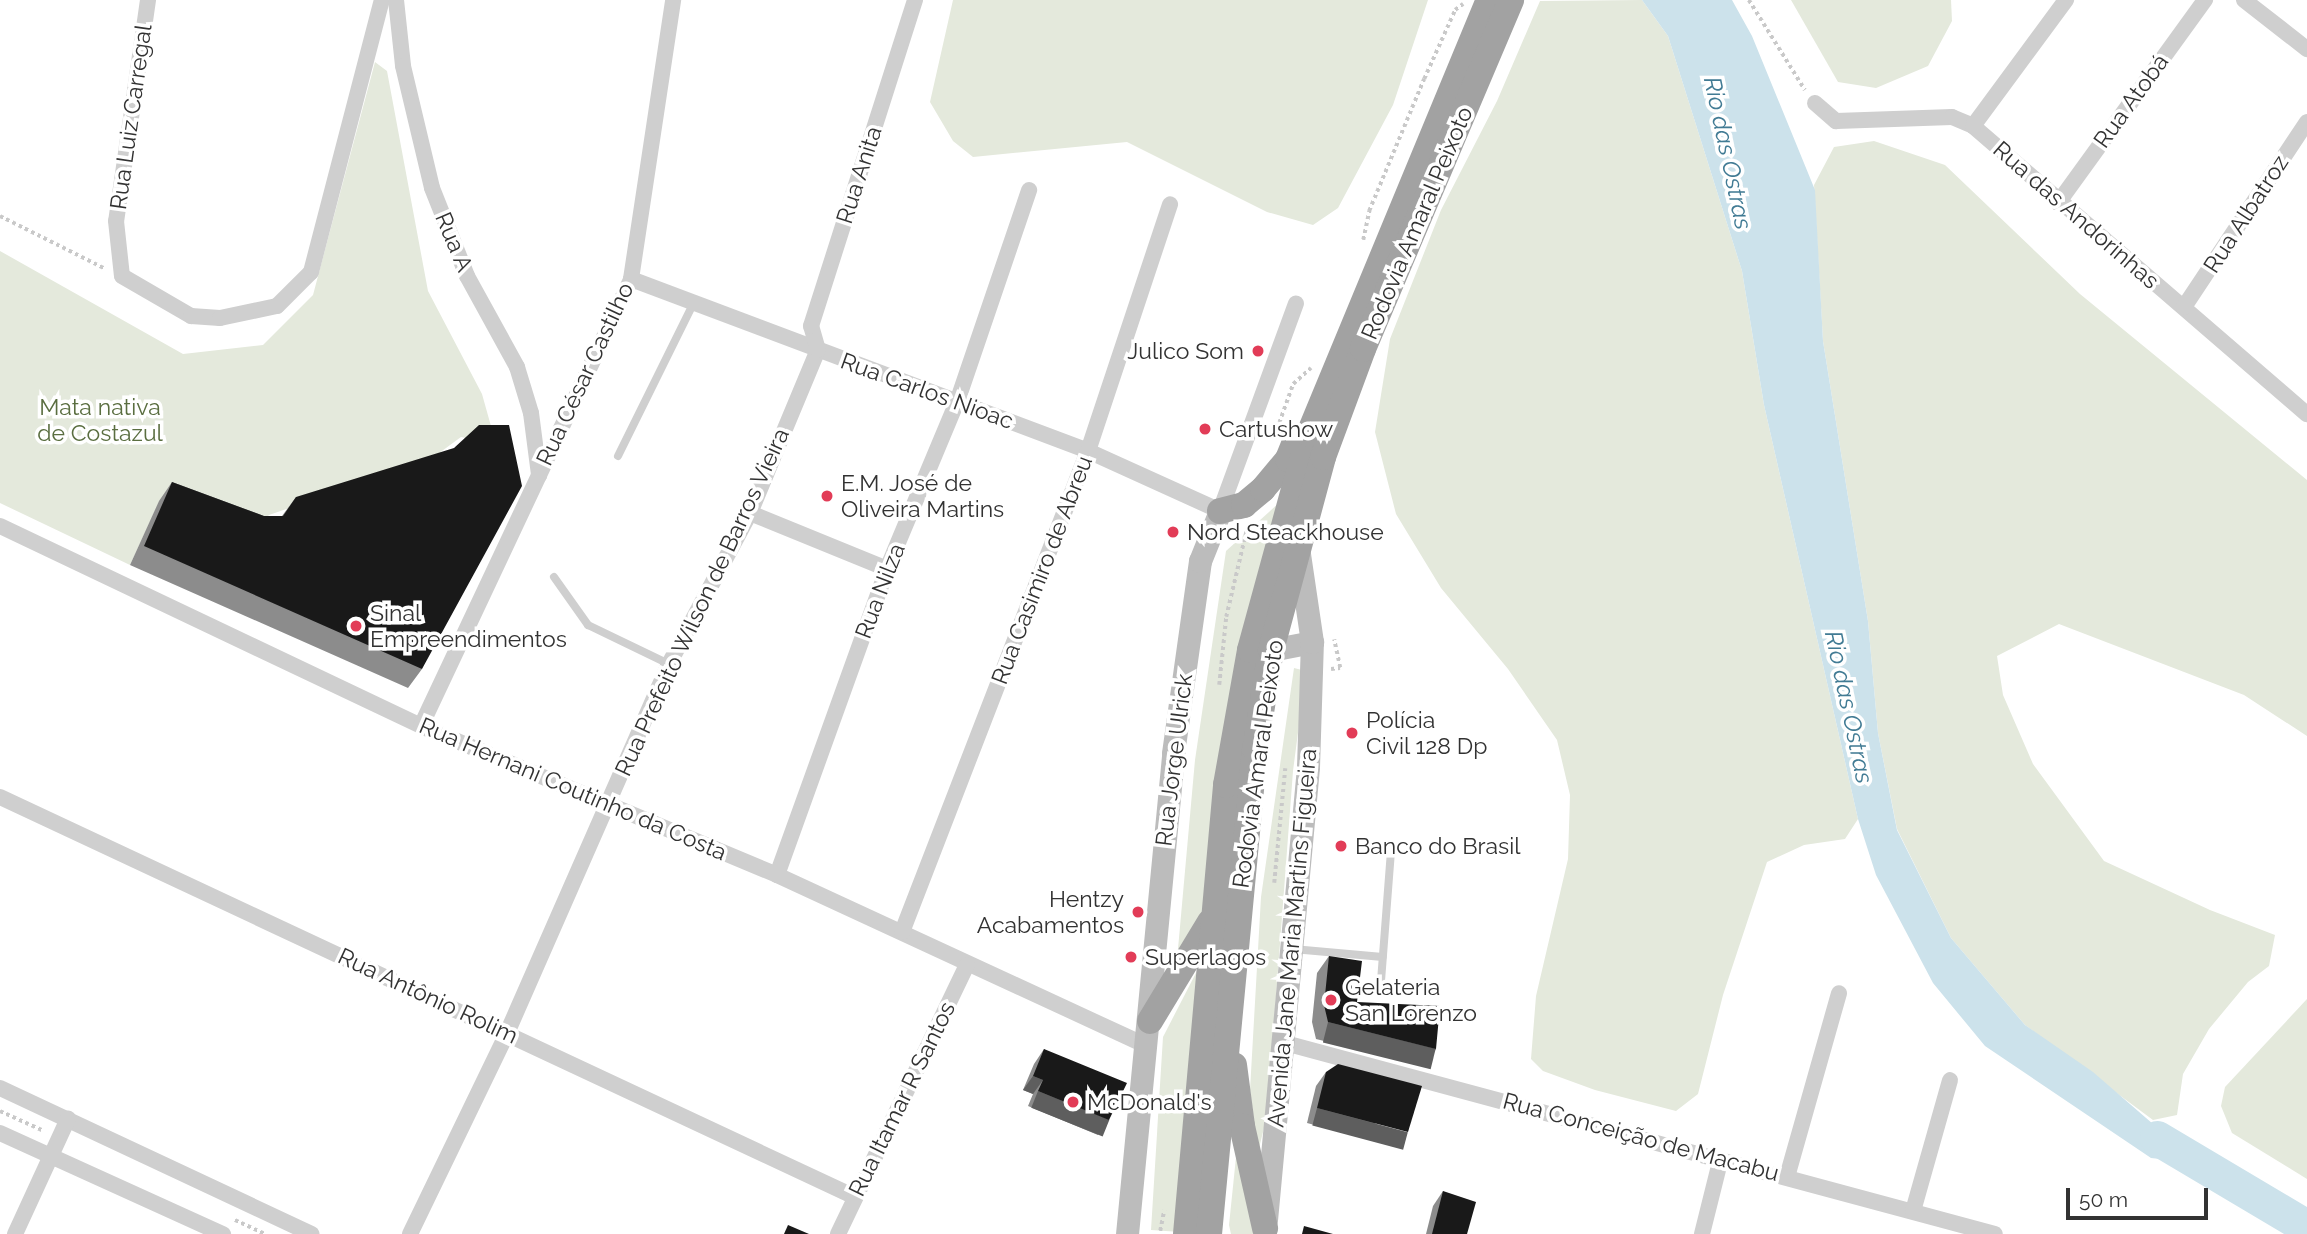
<!DOCTYPE html>
<meta charset="utf-8">
<style>
body{margin:0}
#map{position:relative;width:2307px;height:1234px;overflow:hidden;background:#fff;font-family:Raleway,sans-serif}
div>[style]{position:absolute}
[style*='--x']{left:calc(var(--x)*1px);top:calc(var(--y)*1px);width:calc(var(--w)*1px);rotate:calc(var(--a)*1deg)}
.green>*{inset:0;background:#e4e9dc}
.water>*{inset:0;background:#cce2eb}
.river>*{height:35px;margin:-17.5px;padding:0 17.5px;transform-origin:17.5px;border-radius:17.5px;background:#cce2eb}
.path>*{height:3.5px;margin-top:-1.75px;transform-origin:0;background:repeating-linear-gradient(90deg,#c9c9c9 0 3.5px,transparent 0 7px)}
.service>*{height:8px;margin:-4px;padding:0 4px;transform-origin:4px;border-radius:4px;background:#cfcfcf}
.minor>*{height:16px;margin:-8px;padding:0 8px;transform-origin:8px;border-radius:8px;background:#cfcfcf}
.secondary>*{height:23px;margin:-11.5px;padding:0 11.5px;transform-origin:11.5px;border-radius:11.5px;background:#bcbcbc}
.trunk>*{height:26px;margin:-13px;padding:0 13px;transform-origin:13px;border-radius:13px;background:#a2a2a2}
.wall>*{inset:0;background:#8c8c8c}
.shaded-wall>*{inset:0;background:#5e5e5e;transform-origin:0 0}
.building>*{inset:0;background:#191919}
.dots>*{width:19px;height:19px;translate:-50% -50%;box-sizing:border-box;border:4px solid #fff;border-radius:50%}
span{translate:-50% -50%;white-space:nowrap;text-align:center;line-height:1.15;-webkit-text-stroke:7px #fff;paint-order:stroke}
.street-label{font-size:23px;color:#323232}
.poi-label{font-size:23px;color:#323232}
.right{translate:-100% -50%;text-align:right}
.left{translate:0 -50%;text-align:left}
.park-label{font-size:23px;color:#5a6e40}
.water-label{font-size:24px;color:#417b94;font-style:italic}
.scale{position:absolute;left:2066px;top:1188px;width:142px;height:32px;box-sizing:border-box;border:4px solid #323232;border-top:0;padding-left:9px;font-size:21px;line-height:24px;white-space:nowrap;color:#323232;-webkit-text-stroke:5px #fff;paint-order:stroke}
</style>
<div id="map">
<div class="green">
<div style="clip-path:polygon(953px 0,1428px 0,1393px 105px,1338px 208px,1313px 225px,1267px 212px,1127px 142px,973px 157px,953px 141px,930px 102px)"></div>
<div style="clip-path:polygon(1642px 0,1668px 36px,1742px 271px,1764px 405px,1858px 819px,1845px 839px,1804px 845px,1767px 862px,1723px 995px,1698px 1094px,1676px 1111px,1595px 1090px,1543px 1071px,1531px 1059px,1536px 996px,1568px 859px,1570px 795px,1557px 740px,1508px 669px,1441px 588px,1396px 514px,1375px 432px,1390px 339px,1441px 210px,1497px 101px,1540px 1px)"></div>
<div style="clip-path:polygon(1791px 0,1951px 0,1952px 21px,1928px 66px,1876px 88px,1838px 82px)"></div>
<div style="clip-path:polygon(375px 62px,387px 71px,428px 291px,482px 394px,496px 444px,461px 437px,431px 459px,269px 515px,251px 535px,159px 502px,130px 565px,0 503px,0 251px,183px 354px,263px 345px,313px 295px)"></div>
<div style="clip-path:polygon(1874px 141px,1945px 165px,2080px 294px,2307px 480px,2307px 736px,2244px 695px,2059px 624px,1997px 656px,2003px 695px,2033px 764px,2104px 861px,2210px 910px,2275px 935px,2269px 966px,2248px 982px,2209px 1029px,2183px 1074px,2177px 1115px,2153px 1120px,2025px 1025px,1951px 938px,1897px 829px,1878px 733px,1868px 621px,1823px 341px,1814px 185px,1834px 147px)"></div>
<div style="clip-path:polygon(1281px 501px,1204px 915px,1177px 960px,1195px 760px,1226px 551px)"></div>
<div style="clip-path:polygon(1294px 668px,1306px 671px,1293px 771px,1267px 1116px,1258px 1152px,1250px 1090px,1261px 897px)"></div>
<div style="clip-path:polygon(1198px 969px,1180px 1232px,1151px 1230px,1163px 1037px)"></div>
<div style="clip-path:polygon(2307px 999px,2307px 1179px,2232px 1133px,2221px 1106px,2225px 1087px)"></div>
<div style="clip-path:polygon(1238px 1138px,1255px 1218px,1254px 1234px,1231px 1234px,1229px 1225px)"></div>
</div>
<div class="water">
<div style="clip-path:polygon(1642px 0,1732px 0,1752px 36px,1815px 190px,1823px 341px,1868px 621px,1878px 733px,1897px 830px,1951px 938px,2025px 1025px,2093px 1072px,2198px 1163px,2151px 1158px,1985px 1046px,1933px 983px,1876px 875px,1858px 819px,1764px 405px,1742px 271px,1668px 36px)"></div>
</div>
<div class="river">
<div style="--x:2157;--y:1138;--w:174;--a:30.7"></div>
</div>
<div class="path">
<div style="--x:1749;--y:0;--w:106;--a:58.1"></div>
<div style="--x:0;--y:216;--w:116;--a:26.6"></div>
<div style="--x:1363;--y:240;--w:30;--a:-78"></div>
<div style="--x:1369;--y:211;--w:143;--a:-67.4"></div>
<div style="--x:1424;--y:79;--w:76;--a:-65.8"></div>
<div style="--x:1455;--y:10;--w:10;--a:-37"></div>
<div style="--x:1279;--y:423;--w:41;--a:-70.3"></div>
<div style="--x:1293;--y:384;--w:24;--a:-42"></div>
<div style="--x:1331;--y:669;--w:9;--a:-6"></div>
<div style="--x:1340;--y:668;--w:29;--a:-102"></div>
<div style="--x:1219;--y:685;--w:68;--a:-84.1"></div>
<div style="--x:1226;--y:617;--w:91;--a:-76.7"></div>
<div style="--x:1274;--y:883;--w:115;--a:-84.5"></div>
<div style="--x:0;--y:1111;--w:48;--a:24.4"></div>
<div style="--x:235;--y:1220;--w:33;--a:25"></div>
<div style="--x:1160;--y:1231;--w:21;--a:-79"></div>
</div>
<div class="service">
<div style="--x:618;--y:456;--w:172;--a:-63.7"></div>
<div style="--x:554;--y:577;--w:59;--a:54.7"></div>
<div style="--x:588;--y:625;--w:90;--a:25.7"></div>
<div style="--x:1293;--y:949;--w:90;--a:5.1"></div>
<div style="--x:1381;--y:981;--w:130;--a:-85.6"></div>
</div>
<div class="minor">
<div style="--x:148;--y:0;--w:223;--a:98.2"></div>
<div style="--x:116;--y:221;--w:55;--a:83.8"></div>
<div style="--x:122;--y:276;--w:80;--a:30.1"></div>
<div style="--x:191;--y:316;--w:29;--a:4"></div>
<div style="--x:220;--y:318;--w:58;--a:-11.9"></div>
<div style="--x:277;--y:306;--w:48;--a:-45"></div>
<div style="--x:311;--y:272;--w:281;--a:-75.4"></div>
<div style="--x:396;--y:0;--w:66;--a:83.9"></div>
<div style="--x:403;--y:66;--w:125;--a:76.6"></div>
<div style="--x:432;--y:188;--w:95;--a:68.3"></div>
<div style="--x:467;--y:276;--w:104;--a:61.2"></div>
<div style="--x:517;--y:367;--w:48;--a:73.1"></div>
<div style="--x:531;--y:413;--w:63;--a:82.6"></div>
<div style="--x:2244;--y:0;--w:80;--a:37.9"></div>
<div style="--x:1815;--y:103;--w:28;--a:41"></div>
<div style="--x:1836;--y:121;--w:116;--a:-2"></div>
<div style="--x:1952;--y:117;--w:23;--a:23"></div>
<div style="--x:1973;--y:126;--w:441;--a:40.8"></div>
<div style="--x:1973;--y:126;--w:157;--a:-53.6"></div>
<div style="--x:2058;--y:203;--w:251;--a:-54.1"></div>
<div style="--x:631;--y:279;--w:488;--a:20.6"></div>
<div style="--x:1088;--y:451;--w:145;--a:24.4"></div>
<div style="--x:1220;--y:511;--w:221;--a:-69.9"></div>
<div style="--x:2184;--y:307;--w:222;--a:-56.4"></div>
<div style="--x:750;--y:513;--w:148;--a:22.2"></div>
<div style="--x:0;--y:526;--w:466;--a:25.4"></div>
<div style="--x:421;--y:726;--w:386;--a:22.7"></div>
<div style="--x:777;--y:875;--w:408;--a:24.8"></div>
<div style="--x:421;--y:726;--w:494;--a:-64.8"></div>
<div style="--x:631;--y:279;--w:282;--a:-81.4"></div>
<div style="--x:0;--y:797;--w:944;--a:25.07"></div>
<div style="--x:777;--y:875;--w:325;--a:-70.2"></div>
<div style="--x:887;--y:569;--w:181;--a:-67.3"></div>
<div style="--x:957;--y:402;--w:224;--a:-71.2"></div>
<div style="--x:902;--y:932;--w:516;--a:-68.86"></div>
<div style="--x:1088;--y:451;--w:260;--a:-71.6"></div>
<div style="--x:1285;--y:1043;--w:735;--a:15.06"></div>
<div style="--x:0;--y:1088;--w:344;--a:25.1"></div>
<div style="--x:0;--y:1133;--w:245;--a:24.4"></div>
<div style="--x:1787;--y:1177;--w:191;--a:-74.2"></div>
<div style="--x:1913;--y:1211;--w:136;--a:-74.2"></div>
<div style="--x:15;--y:1234;--w:127;--a:-65.3"></div>
<div style="--x:410;--y:1234;--w:223;--a:-64.2"></div>
<div style="--x:507;--y:1033;--w:403;--a:-66.3"></div>
<div style="--x:669;--y:664;--w:171;--a:-61.8"></div>
<div style="--x:750;--y:513;--w:177;--a:-67.4"></div>
<div style="--x:818;--y:350;--w:25;--a:-106"></div>
<div style="--x:811;--y:326;--w:342;--a:-72.3"></div>
<div style="--x:838;--y:1234;--w:298;--a:-64.4"></div>
<div style="--x:1702;--y:1234;--w:74;--a:-76"></div>
</div>
<div class="secondary">
<div style="--x:1271;--y:650;--w:42;--a:-11"></div>
<div style="--x:1266;--y:1220;--w:455;--a:-84.7"></div>
<div style="--x:1308;--y:767;--w:125;--a:-88.2"></div>
<div style="--x:1312;--y:642;--w:89;--a:-98.4"></div>
<div style="--x:1127;--y:1234;--w:483;--a:-84.5"></div>
<div style="--x:1173;--y:753;--w:194;--a:-82"></div>
<div style="--x:1200;--y:561;--w:54;--a:-68.2"></div>
</div>
<div class="trunk">
<div style="--x:1220;--y:511;--w:25;--a:-14"></div>
<div style="--x:1244;--y:505;--w:25;--a:-40"></div>
<div style="--x:1263;--y:489;--w:39;--a:-50"></div>
<div style="--x:1288;--y:459;--w:22;--a:-68"></div>
<div style="--x:1150;--y:1021;--w:116;--a:-58.8"></div>
<div style="--x:1234;--y:1065;--w:62;--a:82.5"></div>
<div style="--x:1242;--y:1126;--w:105;--a:77.3"></div>
<div style="--x:1186;--y:1234;--w:451;--a:-84.9"></div>
<div style="--x:1226;--y:785;--w:137;--a:-79.9"></div>
<div style="--x:1250;--y:650;--w:224;--a:-74.7"></div>
<div style="--x:1309;--y:434;--w:470;--a:-67.5"></div>
<div style="--x:1209;--y:1234;--w:486;--a:-84.6"></div>
<div style="--x:1255;--y:750;--w:101;--a:-80.9"></div>
<div style="--x:1271;--y:650;--w:200;--a:-74.9"></div>
<div style="--x:1323;--y:457;--w:115;--a:-69.7"></div>
<div style="--x:1363;--y:349;--w:379;--a:-67"></div>
</div>
<div class="wall">
<div style="clip-path:polygon(172px 482px,264px 516px,282px 516px,296px 497px,422px 669px,408px 688px,130px 565px,159px 501px)"></div>
<div style="clip-path:polygon(1329px 956px,1357px 1002px,1436px 1049px,1424px 1066px,1316px 1039px,1312px 1022px,1317px 973px)"></div>
<div style="clip-path:polygon(1044px 1049px,1109px 1120px,1098px 1135px,1028px 1106px,1033px 1094px,1023px 1090px,1034px 1064px)"></div>
<div style="clip-path:polygon(1326px 1072px,1398px 1147px,1307px 1123px,1316px 1086px)"></div>
<div style="clip-path:polygon(1443px 1191px,1467px 1234px,1426px 1234px,1433px 1206px)"></div>
</div>
<div class="shaded-wall">
<div style="left:1328px;top:1022px;width:111px;height:21px;rotate:14deg"></div>
<div style="clip-path:polygon(1033px 1076px,1043px 1080px,1033px 1094px,1023px 1090px)"></div>
<div style="left:1038px;top:1091px;width:77px;height:18px;rotate:22deg"></div>
<div style="left:1317px;top:1108px;width:94px;height:18px;rotate:15deg"></div>
</div>
<div class="building">
<div style="clip-path:polygon(479px 425px,509px 425px,522px 486px,422px 669px,144px 546px,172px 482px,264px 516px,283px 516px,296px 497px,454px 448px)"></div>
<div style="clip-path:polygon(1329px 956px,1362px 961px,1357px 1002px,1440px 1006px,1436px 1049px,1328px 1022px,1324px 1005px)"></div>
<div style="clip-path:polygon(1044px 1049px,1127px 1083px,1109px 1120px,1038px 1091px,1043px 1080px,1033px 1076px)"></div>
<div style="clip-path:polygon(1338px 1064px,1422px 1086px,1408px 1132px,1317px 1108px,1326px 1072px)"></div>
<div style="clip-path:polygon(1443px 1191px,1476px 1202px,1467px 1234px,1432px 1234px)"></div>
<div style="clip-path:polygon(788px 1225px,809px 1234px,784px 1234px)"></div>
<div style="clip-path:polygon(1304px 1226px,1333px 1234px,1302px 1234px)"></div>
</div>
<div class="dots">
<div style="left:1258px;top:351px;background:#e23c57"></div>
<div style="left:1205px;top:429px;background:#e23c57"></div>
<div style="left:827px;top:496px;background:#e23c57"></div>
<div style="left:1173px;top:532px;background:#e23c57"></div>
<div style="left:356px;top:626px;background:#e23c57"></div>
<div style="left:1352px;top:733px;background:#e23c57"></div>
<div style="left:1341px;top:846px;background:#e23c57"></div>
<div style="left:1138px;top:912px;background:#e23c57"></div>
<div style="left:1131px;top:957px;background:#e23c57"></div>
<div style="left:1331px;top:1000px;background:#e23c57"></div>
<div style="left:1073px;top:1102px;background:#e23c57"></div>
</div>
<div class="street-label">
<span style="left:2131px;top:101px;rotate:-54deg">Rua Atobá</span>
<span style="left:131px;top:117px;rotate:-82deg">Rua Luiz Carregal</span>
<span style="left:859px;top:175px;rotate:-72deg">Rua Anita</span>
<span style="left:2246px;top:214px;rotate:-57deg">Rua Albatroz</span>
<span style="left:2076px;top:215px;rotate:41deg">Rua das Andorinhas</span>
<span style="left:1417px;top:223px;rotate:-67deg">Rodovia Amaral Peixoto</span>
<span style="left:454px;top:242px;rotate:67deg">Rua A</span>
<span style="left:585px;top:374px;rotate:-65deg">Rua César Castilho</span>
<span style="left:927px;top:391px;rotate:20deg">Rua Carlos Nioac</span>
<span style="left:1042px;top:570px;rotate:-69deg">Rua Casimiro de Abreu</span>
<span style="left:880px;top:591px;rotate:-69deg">Rua Nilza</span>
<span style="left:702px;top:602px;rotate:-65deg">Rua Prefeito Wilson de Barros Vieira</span>
<span style="left:1174px;top:760px;rotate:-83deg">Rua Jorge Ulrick</span>
<span style="left:1258px;top:764px;rotate:-82deg">Rodovia Amaral Peixoto</span>
<span style="left:573px;top:789px;rotate:23deg">Rua Hernani Coutinho da Costa</span>
<span style="left:1292px;top:938px;rotate:-85deg">Avenida Jane Maria Martins Figueira</span>
<span style="left:428px;top:996px;rotate:25deg">Rua Antônio Rolim</span>
<span style="left:902px;top:1099px;rotate:-64deg">Rua Itamar R Santos</span>
<span style="left:1641px;top:1137px;rotate:15deg">Rua Conceição de Macabu</span>
</div>
<div class="poi-label">
<span class="right" style="left:1244px;top:351px">Julico Som</span>
<span class="left" style="left:1219px;top:429px">Cartushow</span>
<span class="left" style="left:841px;top:496px">E.M. José de<br>Oliveira Martins</span>
<span class="left" style="left:1187px;top:532px">Nord Steackhouse</span>
<span class="left" style="left:370px;top:626px">Sinal<br>Empreendimentos</span>
<span class="left" style="left:1366px;top:733px">Polícia<br>Civil 128 Dp</span>
<span class="left" style="left:1355px;top:846px">Banco do Brasil</span>
<span class="right" style="left:1124px;top:912px">Hentzy<br>Acabamentos</span>
<span class="left" style="left:1145px;top:957px">Superlagos</span>
<span class="left" style="left:1345px;top:1000px">Gelateria<br>San Lorenzo</span>
<span class="left" style="left:1087px;top:1102px">McDonald's</span>
</div>
<div class="park-label">
<span style="left:100px;top:420px">Mata nativa<br>de Costazul</span>
</div>
<div class="water-label">
<span style="left:1728px;top:153px;rotate:78deg">Rio das Ostras</span>
<span style="left:1849px;top:707px;rotate:78deg">Rio das Ostras</span>
</div>
<div class="scale">50 m</div>
</div>
